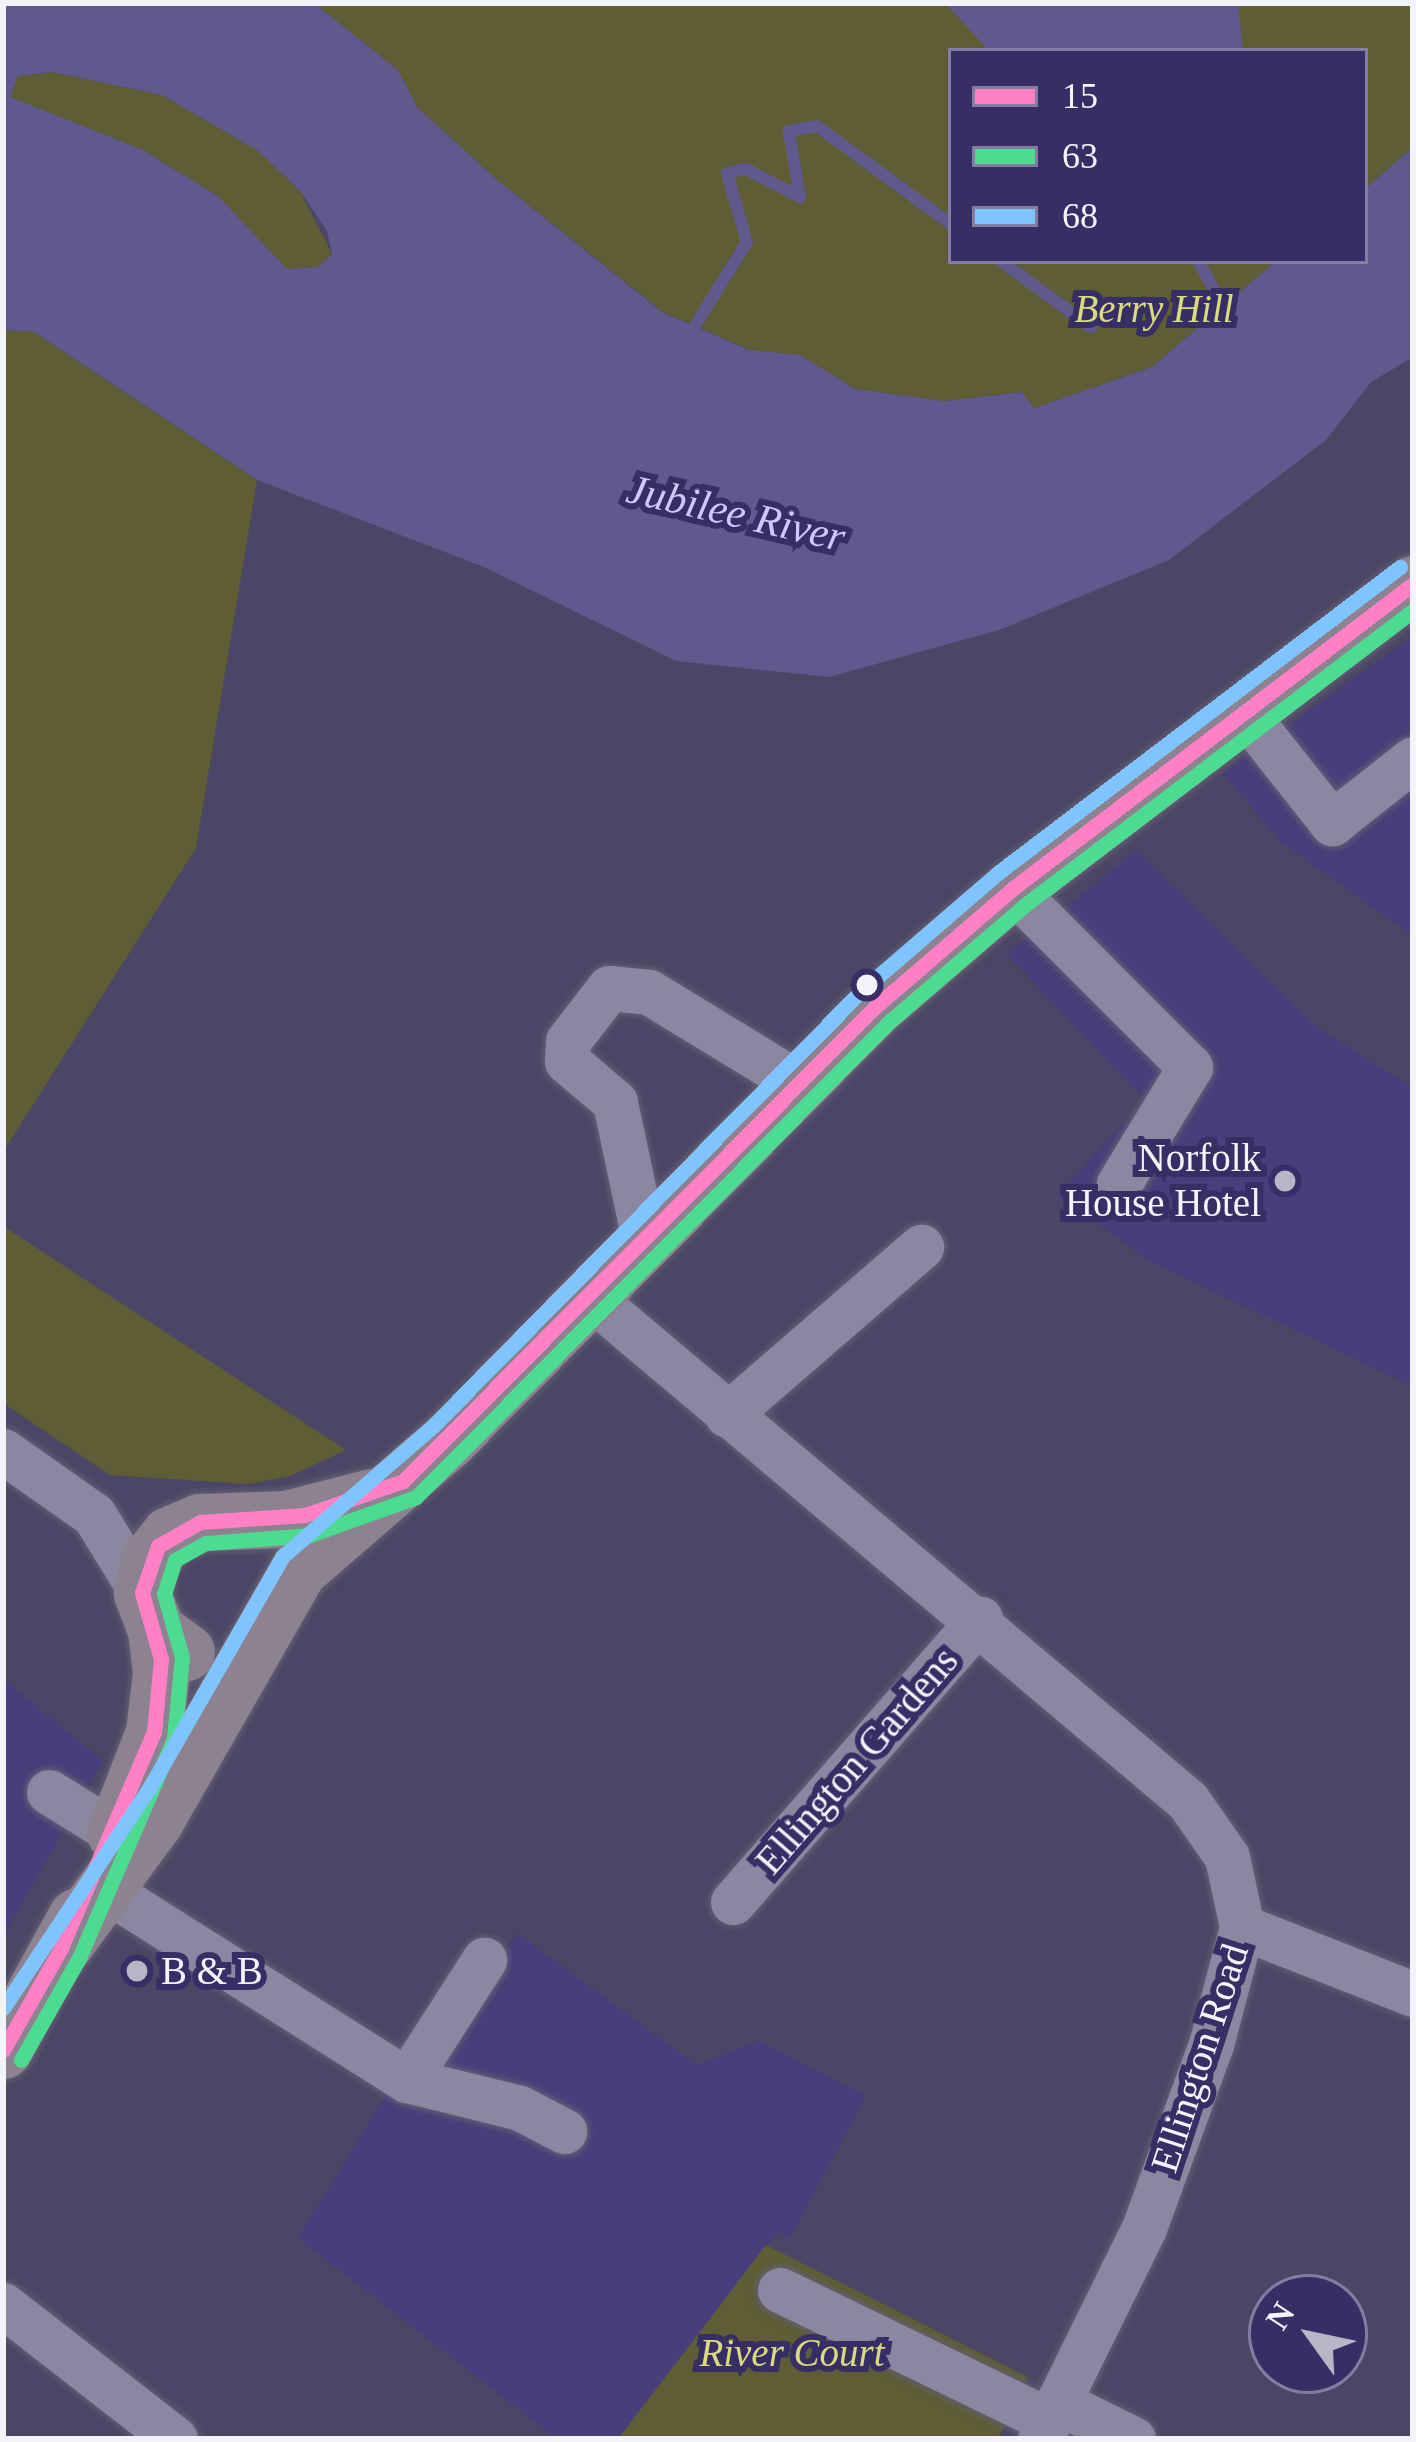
<!DOCTYPE html>
<style>
body{margin:0}
#map{position:relative;width:1416px;height:2442px;overflow:hidden;background:#4b4665;font-family:"Times New Roman",serif}
div>[style]{position:absolute}
[style*='--x']{left:calc(var(--x)*1px);top:calc(var(--y)*1px);width:calc(var(--w)*1px);rotate:calc(var(--a)*1deg)}
.built>*{inset:0;background:#483e7b}
.green>*{inset:0;background:#5e5d35}
.water>*{inset:0;background:#60598d}
.stream>*{height:12px;margin:-6px;padding:0 6px;transform-origin:6px;border-radius:6px;background:#60598d}
.roads{filter:drop-shadow(0 0 3px #625f74) drop-shadow(0 0 3px #625f74)}
.minor>*{height:45px;margin:-22.5px;padding:0 22.5px;transform-origin:22.5px;border-radius:22.5px;background:#8b87a0}
.major>*{height:57px;margin:-28.5px;padding:0 28.5px;transform-origin:28.5px;border-radius:28.5px;background:#8c8290}
.bus-1>*{height:15px;margin:-7.5px;padding:0 7.5px;transform-origin:7.5px;border-radius:7.5px;background:#ff80c5}
.bus-2>*{height:15px;margin:-7.5px;padding:0 7.5px;transform-origin:7.5px;border-radius:7.5px;background:#4ddb92}
.bus-3>*{height:15px;margin:-7.5px;padding:0 7.5px;transform-origin:7.5px;border-radius:7.5px;background:#80c4ff}
.dots>*{width:33px;height:33px;translate:-50% -50%;box-sizing:border-box;border:6px solid #382e66;border-radius:50%}
span{translate:-50% -50%;white-space:nowrap;text-align:center;line-height:1.15;-webkit-text-stroke:12px #382e66;paint-order:stroke}
.park-label{font-size:39px;color:#dada7e;font-style:italic}
.poi-label{font-size:39px;color:#f3f3fa}
.right{translate:-100% -50%;text-align:right}
.left{translate:0 -50%;text-align:left}
.street-label{font-size:39px;color:#f3f3fa}
.water-label{font-size:42px;color:#cec9fc;font-style:italic}
.frame{position:absolute;inset:0;border:6px solid #f3f3fa;pointer-events:none}
.legend{position:absolute;left:948px;top:48px;width:420px;height:216px;box-sizing:border-box;background:#382e66;border:3px solid #837da1;margin:0;padding:15px 21px;list-style:none;font-size:36px;color:#f3f3fa}
.legend li{display:flex;align-items:center;gap:24px;height:60px}
.legend b{width:60px;border:3px solid #837da1}
.north{position:absolute;left:1248px;top:2274px;width:120px;height:120px;box-sizing:border-box;background:#382e66;border:3px solid #837da1;border-radius:50%;rotate:303deg;font-size:33px;font-weight:700;line-height:48px;text-align:center;color:#f3f3fa}
.north::after{content:'';display:block;margin:auto;width:42px;height:54px;background:#b8b6c6;clip-path:polygon(50% 0,100% 100%,50% 72%,0 100%)}
</style>
<div id="map">
<div class="built">
<div style="clip-path:polygon(1413px 636px,1413px 936px,1282px 843px,1223px 773px)"></div>
<div style="clip-path:polygon(1137px 851px,1314px 1025px,1413px 1088px,1413px 1386px,1153px 1263px,1056px 1195px,1146px 1101px,1007px 954px)"></div>
<div style="clip-path:polygon(3px 1679px,103px 1761px,3px 1937px)"></div>
<div style="clip-path:polygon(517px 1933px,696px 2065px,759px 2041px,866px 2096px,790px 2238px,778px 2231px,618px 2439px,557px 2439px,298px 2238px,387px 2093px,407px 2109px)"></div>
</div>
<div class="green">
<div style="clip-path:polygon(314px 3px,1413px 3px,1413px 147px,1365px 189px,1365px 51px,951px 51px,951px 261px,1276px 261px,1152px 367px,1034px 408px,1021px 392px,944px 401px,855px 389px,800px 355px,750px 350px,663px 312px,496px 179px,417px 107px,398px 70px)"></div>
<div style="clip-path:polygon(52px 72px,162px 95px,257px 150px,300px 191px,332px 254px,318px 267px,287px 269px,219px 197px,143px 150px,9px 97px,18px 76px)"></div>
<div style="clip-path:polygon(3px 330px,34px 332px,257px 480px,196px 848px,3px 1152px)"></div>
<div style="clip-path:polygon(3px 1226px,346px 1450px,290px 1476px,249px 1484px,110px 1475px,3px 1403px)"></div>
<div style="clip-path:polygon(766px 2245px,1028px 2377px,998px 2439px,618px 2439px)"></div>
</div>
<div class="water">
<div style="clip-path:polygon(evenodd,3px 3px,314px 3px,398px 70px,417px 107px,496px 179px,662px 312px,749px 350px,800px 355px,855px 389px,944px 401px,1022px 392px,1034px 408px,1152px 367px,1276px 261px,1365px 261px,1365px 189px,1413px 147px,1413px 357px,1371px 382px,1326px 440px,1169px 560px,999px 630px,829px 677px,676px 661px,484px 567px,257px 480px,34px 332px,3px 330px,3px 3px,52px 72px,162px 95px,257px 150px,300px 191px,327px 231px,332px 254px,318px 267px,287px 269px,219px 197px,143px 150px,10px 97px,18px 76px,52px 72px)"></div>
<div style="clip-path:polygon(945px 3px,1238px 3px,1243px 51px,989px 51px)"></div>
</div>
<div class="stream">
<div style="--x:1001;--y:261;--w:112;--a:36.3"></div>
<div style="--x:1198;--y:261;--w:65;--a:60.7"></div>
<div style="--x:688;--y:337;--w:112;--a:-58.2"></div>
<div style="--x:747;--y:242;--w:72;--a:-106.2"></div>
<div style="--x:727;--y:173;--w:19;--a:-12"></div>
<div style="--x:746;--y:169;--w:61;--a:27.4"></div>
<div style="--x:800;--y:197;--w:67;--a:-99.5"></div>
<div style="--x:789;--y:131;--w:28;--a:-10"></div>
<div style="--x:817;--y:126;--w:166;--a:36.2"></div>
</div>
<div class="roads">
<div class="minor">
<div style="--x:1244;--y:712;--w:142;--a:51.6"></div>
<div style="--x:1332;--y:823;--w:103;--a:-38.3"></div>
<div style="--x:1012;--y:889;--w:252;--a:45"></div>
<div style="--x:1190;--y:1067;--w:137;--a:121.3"></div>
<div style="--x:644;--y:1239;--w:140;--a:-102"></div>
<div style="--x:615;--y:1102;--w:63;--a:-139.5"></div>
<div style="--x:567;--y:1061;--w:20;--a:-87"></div>
<div style="--x:568;--y:1041;--w:67;--a:-52.3"></div>
<div style="--x:609;--y:988;--w:40;--a:5.7"></div>
<div style="--x:649;--y:992;--w:175;--a:31.4"></div>
<div style="--x:588;--y:1295;--w:785;--a:40.14"></div>
<div style="--x:1188;--y:1801;--w:68;--a:55.1"></div>
<div style="--x:1227;--y:1857;--w:72;--a:77.9"></div>
<div style="--x:1242;--y:1927;--w:121;--a:104.8"></div>
<div style="--x:1211;--y:2044;--w:196;--a:110"></div>
<div style="--x:1144;--y:2228;--w:235;--a:116.2"></div>
<div style="--x:727;--y:1415;--w:257;--a:-40.9"></div>
<div style="--x:3;--y:1451;--w:111;--a:35.1"></div>
<div style="--x:94;--y:1515;--w:92;--a:58.4"></div>
<div style="--x:49;--y:1792;--w:78;--a:31.8"></div>
<div style="--x:106;--y:1890;--w:356;--a:32.3"></div>
<div style="--x:407;--y:2080;--w:143;--a:-57.3"></div>
<div style="--x:733;--y:1902;--w:376;--a:-48.9"></div>
<div style="--x:1242;--y:1927;--w:184;--a:21.4"></div>
<div style="--x:407;--y:2080;--w:116;--a:13.9"></div>
<div style="--x:520;--y:2108;--w:50;--a:27.6"></div>
<div style="--x:780;--y:2290;--w:300;--a:25.9"></div>
<div style="--x:3;--y:2305;--w:218;--a:37.9"></div>
<div style="--x:1058;--y:2402;--w:84;--a:26.3"></div>
</div>
<div class="major">
<div style="--x:186;--y:1652;--w:37;--a:-144"></div>
<div style="--x:156;--y:1630;--w:40;--a:-111"></div>
<div style="--x:142;--y:1593;--w:34;--a:-78"></div>
<div style="--x:149;--y:1560;--w:32;--a:-51"></div>
<div style="--x:169;--y:1535;--w:34;--a:-23"></div>
<div style="--x:200;--y:1522;--w:86;--a:-2"></div>
<div style="--x:286;--y:1519;--w:89;--a:-14.3"></div>
<div style="--x:115;--y:1833;--w:108;--a:-68.9"></div>
<div style="--x:154;--y:1732;--w:60;--a:-83.3"></div>
<div style="--x:161;--y:1672;--w:42;--a:-96.8"></div>
<div style="--x:60;--y:1950;--w:161;--a:-53.8"></div>
<div style="--x:155;--y:1820;--w:288;--a:-60.2"></div>
<div style="--x:298;--y:1570;--w:197;--a:-40.9"></div>
<div style="--x:447;--y:1441;--w:610;--a:-45.4"></div>
<div style="--x:875;--y:1007;--w:181;--a:-40.7"></div>
<div style="--x:1012;--y:889;--w:504;--a:-37.26"></div>
<div style="--x:3;--y:2050;--w:152;--a:-61.2"></div>
</div>
</div>
<div class="bus-1">
<div style="--x:3;--y:2050;--w:115;--a:-60.3"></div>
<div style="--x:60;--y:1950;--w:237;--a:-66.7"></div>
<div style="--x:154;--y:1732;--w:73;--a:-84.5"></div>
<div style="--x:161;--y:1659;--w:69;--a:-106.1"></div>
<div style="--x:142;--y:1593;--w:50;--a:-71.2"></div>
<div style="--x:158;--y:1546;--w:48;--a:-29.7"></div>
<div style="--x:200;--y:1522;--w:105;--a:-3.8"></div>
<div style="--x:305;--y:1515;--w:104;--a:-19.1"></div>
<div style="--x:403;--y:1481;--w:669;--a:-45.12"></div>
<div style="--x:875;--y:1007;--w:181;--a:-40.7"></div>
<div style="--x:1012;--y:889;--w:504;--a:-37.26"></div>
</div>
<div class="bus-2">
<div style="--x:21;--y:2060;--w:117;--a:-60.4"></div>
<div style="--x:79;--y:1958;--w:240;--a:-66.6"></div>
<div style="--x:174;--y:1738;--w:81;--a:-84.4"></div>
<div style="--x:182;--y:1657;--w:66;--a:-105.9"></div>
<div style="--x:164;--y:1594;--w:36;--a:-72"></div>
<div style="--x:175;--y:1560;--w:35;--a:-29"></div>
<div style="--x:206;--y:1543;--w:104;--a:-4.4"></div>
<div style="--x:310;--y:1535;--w:113;--a:-19.7"></div>
<div style="--x:416;--y:1497;--w:670;--a:-45.12"></div>
<div style="--x:889;--y:1022;--w:179;--a:-40.7"></div>
<div style="--x:1025;--y:905;--w:487;--a:-37.2"></div>
</div>
<div class="bus-3">
<div style="--x:3;--y:2008;--w:265;--a:-56.4"></div>
<div style="--x:150;--y:1787;--w:267;--a:-60.1"></div>
<div style="--x:283;--y:1556;--w:198;--a:-40.9"></div>
<div style="--x:433;--y:1426;--w:610;--a:-45.46"></div>
<div style="--x:861;--y:991;--w:182;--a:-40.8"></div>
<div style="--x:999;--y:872;--w:504;--a:-37.26"></div>
</div>
<div class="dots">
<div style="left:867px;top:985px;background:#f3f3fa"></div>
<div style="left:1285px;top:1181px;background:#b8b6c6"></div>
<div style="left:137px;top:1971px;background:#b8b6c6"></div>
</div>
<div class="park-label">
<span style="left:1154px;top:309px">Berry Hill</span>
<span style="left:792px;top:2353px">River Court</span>
</div>
<div class="poi-label">
<span class="right" style="left:1261px;top:1181px">Norfolk<br>House Hotel</span>
<span class="left" style="left:161px;top:1971px">B &amp; B</span>
</div>
<div class="street-label">
<span style="left:857px;top:1761px;rotate:-49deg">Ellington Gardens</span>
<span style="left:1200px;top:2058px;rotate:-72deg">Ellington Road</span>
</div>
<div class="water-label">
<span style="left:736px;top:513px;rotate:13deg">Jubilee River</span>
</div>
<div class="frame"></div>
<ul class="legend">
<li><b style="height:15px;background:#ff80c5"></b>15</li>
<li><b style="height:15px;background:#4ddb92"></b>63</li>
<li><b style="height:15px;background:#80c4ff"></b>68</li>
</ul>
<div class="north">N</div>
</div>
